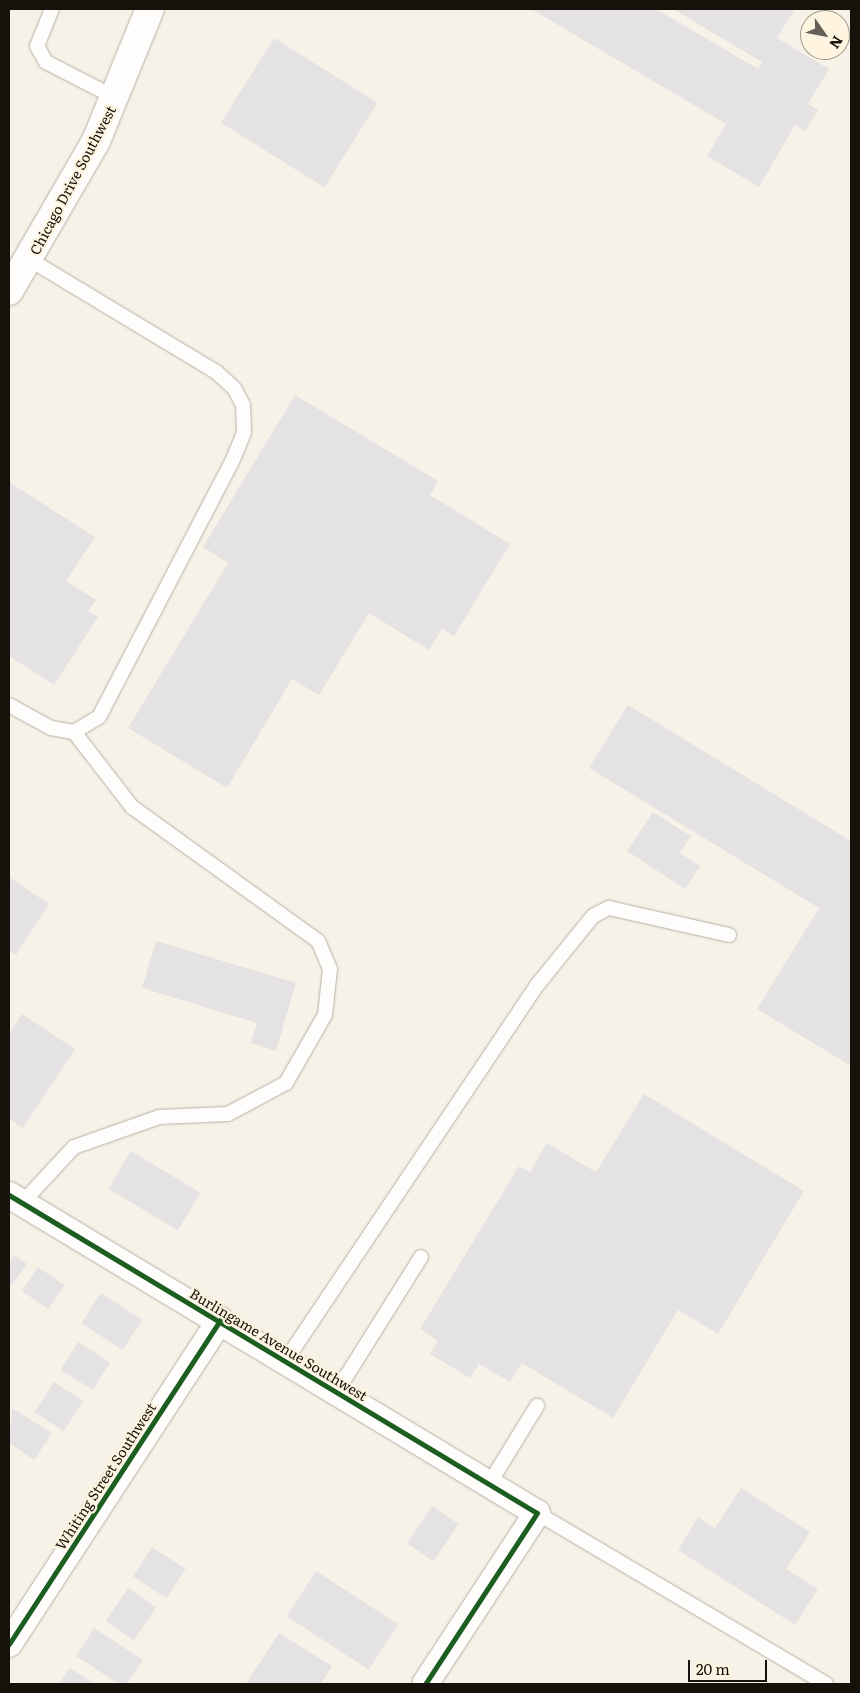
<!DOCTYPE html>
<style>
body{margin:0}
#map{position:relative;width:860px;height:1693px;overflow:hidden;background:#f7f2e7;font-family:Literata,serif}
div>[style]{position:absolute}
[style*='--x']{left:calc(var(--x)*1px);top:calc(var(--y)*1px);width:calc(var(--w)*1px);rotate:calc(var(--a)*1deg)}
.building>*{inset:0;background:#e5e2e4;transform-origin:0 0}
.roads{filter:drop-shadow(0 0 1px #b4b1a8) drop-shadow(0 0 1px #b4b1a8)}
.lane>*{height:14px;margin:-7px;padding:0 7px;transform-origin:7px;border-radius:7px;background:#fefdfb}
.street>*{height:26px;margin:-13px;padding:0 13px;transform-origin:13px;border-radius:13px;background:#fefdfb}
.secondary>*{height:28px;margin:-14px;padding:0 14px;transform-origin:14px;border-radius:14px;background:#fefdfb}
.cycleway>*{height:5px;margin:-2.5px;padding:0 2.5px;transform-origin:2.5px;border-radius:2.5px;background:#1b5e20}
span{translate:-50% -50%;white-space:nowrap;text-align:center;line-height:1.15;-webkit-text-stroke:4.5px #fef4e0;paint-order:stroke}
.street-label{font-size:14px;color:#16120b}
.frame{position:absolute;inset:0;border:10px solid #16120b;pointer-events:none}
.north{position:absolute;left:800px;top:10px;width:50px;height:50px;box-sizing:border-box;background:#fef4e0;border:1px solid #a19a8b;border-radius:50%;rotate:123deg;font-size:14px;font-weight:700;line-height:20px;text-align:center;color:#16120b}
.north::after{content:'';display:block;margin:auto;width:18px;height:22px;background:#656058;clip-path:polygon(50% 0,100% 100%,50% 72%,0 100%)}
.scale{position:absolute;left:688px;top:1660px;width:79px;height:22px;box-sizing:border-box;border:2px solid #16120b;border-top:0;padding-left:6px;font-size:15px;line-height:18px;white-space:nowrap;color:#16120b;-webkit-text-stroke:4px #fef4e0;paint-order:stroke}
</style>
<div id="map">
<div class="building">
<div style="clip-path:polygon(531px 9px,656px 9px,758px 69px,762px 62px,673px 9px,795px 9px,777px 38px,829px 69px,808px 104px,818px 110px,805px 131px,795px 125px,759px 187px,707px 156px,726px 124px)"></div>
<div style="left:274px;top:38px;width:122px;height:100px;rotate:32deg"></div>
<div style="clip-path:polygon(295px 395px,438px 481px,430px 495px,510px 544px,454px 636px,442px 629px,429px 650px,369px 613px,319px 695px,292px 679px,227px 788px,128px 728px,228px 563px,203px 547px)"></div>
<div style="clip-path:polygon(9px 482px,95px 537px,66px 581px,96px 600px,88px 611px,98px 617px,54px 685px,9px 656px)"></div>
<div style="clip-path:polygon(628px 705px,851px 841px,851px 1066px,757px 1009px,819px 908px,589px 768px)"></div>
<div style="clip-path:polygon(653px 812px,691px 836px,680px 853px,700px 866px,685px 889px,627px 851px)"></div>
<div style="clip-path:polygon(9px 877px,49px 904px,16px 955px,9px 950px)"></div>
<div style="clip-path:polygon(156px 941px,296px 983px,276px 1051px,251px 1043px,257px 1023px,142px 988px)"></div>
<div style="clip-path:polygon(22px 1014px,75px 1049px,23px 1128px,9px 1119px,9px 1034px)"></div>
<div style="clip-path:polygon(644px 1094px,804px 1191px,718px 1334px,678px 1310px,613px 1418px,522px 1363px,510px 1382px,479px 1364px,470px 1378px,430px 1354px,438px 1341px,420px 1329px,519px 1166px,530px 1172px,547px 1143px,596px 1172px)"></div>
<div style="left:131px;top:1151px;width:81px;height:44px;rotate:31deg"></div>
<div style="clip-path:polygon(14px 1255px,27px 1264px,12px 1285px,9px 1283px,9px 1263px)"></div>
<div style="left:38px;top:1267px;width:32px;height:29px;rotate:34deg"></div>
<div style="left:101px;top:1293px;width:49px;height:36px;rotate:33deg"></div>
<div style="left:78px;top:1342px;width:38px;height:33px;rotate:32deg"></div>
<div style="left:54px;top:1382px;width:35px;height:36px;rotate:33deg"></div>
<div style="clip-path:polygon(12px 1408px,52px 1433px,34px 1460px,9px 1443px)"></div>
<div style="clip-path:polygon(741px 1488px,810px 1532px,786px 1569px,818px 1589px,795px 1625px,678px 1550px,698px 1517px,715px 1528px)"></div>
<div style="left:432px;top:1506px;width:32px;height:45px;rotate:34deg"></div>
<div style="left:152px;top:1547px;width:40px;height:35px;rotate:33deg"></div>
<div style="left:316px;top:1571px;width:98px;height:54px;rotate:33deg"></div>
<div style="left:128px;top:1588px;width:34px;height:40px;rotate:34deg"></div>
<div style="clip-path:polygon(94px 1628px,143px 1660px,127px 1684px,119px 1684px,76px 1656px)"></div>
<div style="clip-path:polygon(279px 1633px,332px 1666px,321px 1684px,246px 1684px)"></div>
<div style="clip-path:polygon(70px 1668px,95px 1684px,59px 1684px)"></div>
</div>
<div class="roads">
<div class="lane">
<div style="--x:52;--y:9;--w:40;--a:112"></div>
<div style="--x:37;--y:46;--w:18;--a:61"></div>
<div style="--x:46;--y:62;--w:79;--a:27.2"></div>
<div style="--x:9;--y:705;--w:48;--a:28.7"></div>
<div style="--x:51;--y:728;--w:23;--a:10"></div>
<div style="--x:74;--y:732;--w:29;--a:-31"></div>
<div style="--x:99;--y:717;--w:288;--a:-62.5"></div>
<div style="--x:232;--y:462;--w:32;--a:-68"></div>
<div style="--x:244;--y:432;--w:27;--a:-92"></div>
<div style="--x:243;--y:405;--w:19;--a:-118"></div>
<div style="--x:234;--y:388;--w:24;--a:-138"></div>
<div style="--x:216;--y:372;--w:217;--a:-148.9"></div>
<div style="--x:22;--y:1203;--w:76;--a:-47.1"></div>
<div style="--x:74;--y:1147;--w:90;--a:-19.4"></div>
<div style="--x:159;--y:1117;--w:69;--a:-2.5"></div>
<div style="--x:228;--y:1114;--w:66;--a:-28.1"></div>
<div style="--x:286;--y:1083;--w:78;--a:-60.2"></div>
<div style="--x:325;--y:1015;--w:46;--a:-83.8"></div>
<div style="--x:330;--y:969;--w:30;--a:-113"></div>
<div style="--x:318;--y:941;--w:229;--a:-144.2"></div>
<div style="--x:132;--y:807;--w:95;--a:-127.7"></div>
<div style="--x:286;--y:1360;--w:453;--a:-56.2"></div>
<div style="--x:538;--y:984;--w:87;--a:-51"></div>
<div style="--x:593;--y:916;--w:18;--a:-27"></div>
<div style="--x:609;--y:908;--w:123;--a:12.7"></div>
<div style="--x:337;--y:1391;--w:158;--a:-57.9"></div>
<div style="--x:489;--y:1484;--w:92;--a:-58.4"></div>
<div style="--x:537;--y:1513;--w:336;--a:30.6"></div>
</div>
<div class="street">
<div style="--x:9;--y:1195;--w:616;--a:31.06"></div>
<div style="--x:537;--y:1513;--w:204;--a:123.2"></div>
<div style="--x:9;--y:1644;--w:387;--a:-56.9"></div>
</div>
<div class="secondary">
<div style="--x:9;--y:291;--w:173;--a:-59.9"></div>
<div style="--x:96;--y:141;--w:143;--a:-67.8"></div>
</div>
</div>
<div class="cycleway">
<div style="--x:9;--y:1195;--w:616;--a:31.06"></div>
<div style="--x:537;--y:1513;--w:204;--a:123.2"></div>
<div style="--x:9;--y:1644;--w:387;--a:-56.9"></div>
</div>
<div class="street-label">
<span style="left:72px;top:180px;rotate:-62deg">Chicago Drive Southwest</span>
<span style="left:279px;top:1344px;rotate:31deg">Burlingame Avenue Southwest</span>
<span style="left:105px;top:1476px;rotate:-57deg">Whiting Street Southwest</span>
</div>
<div class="frame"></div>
<div class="north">N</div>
<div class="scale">20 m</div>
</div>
